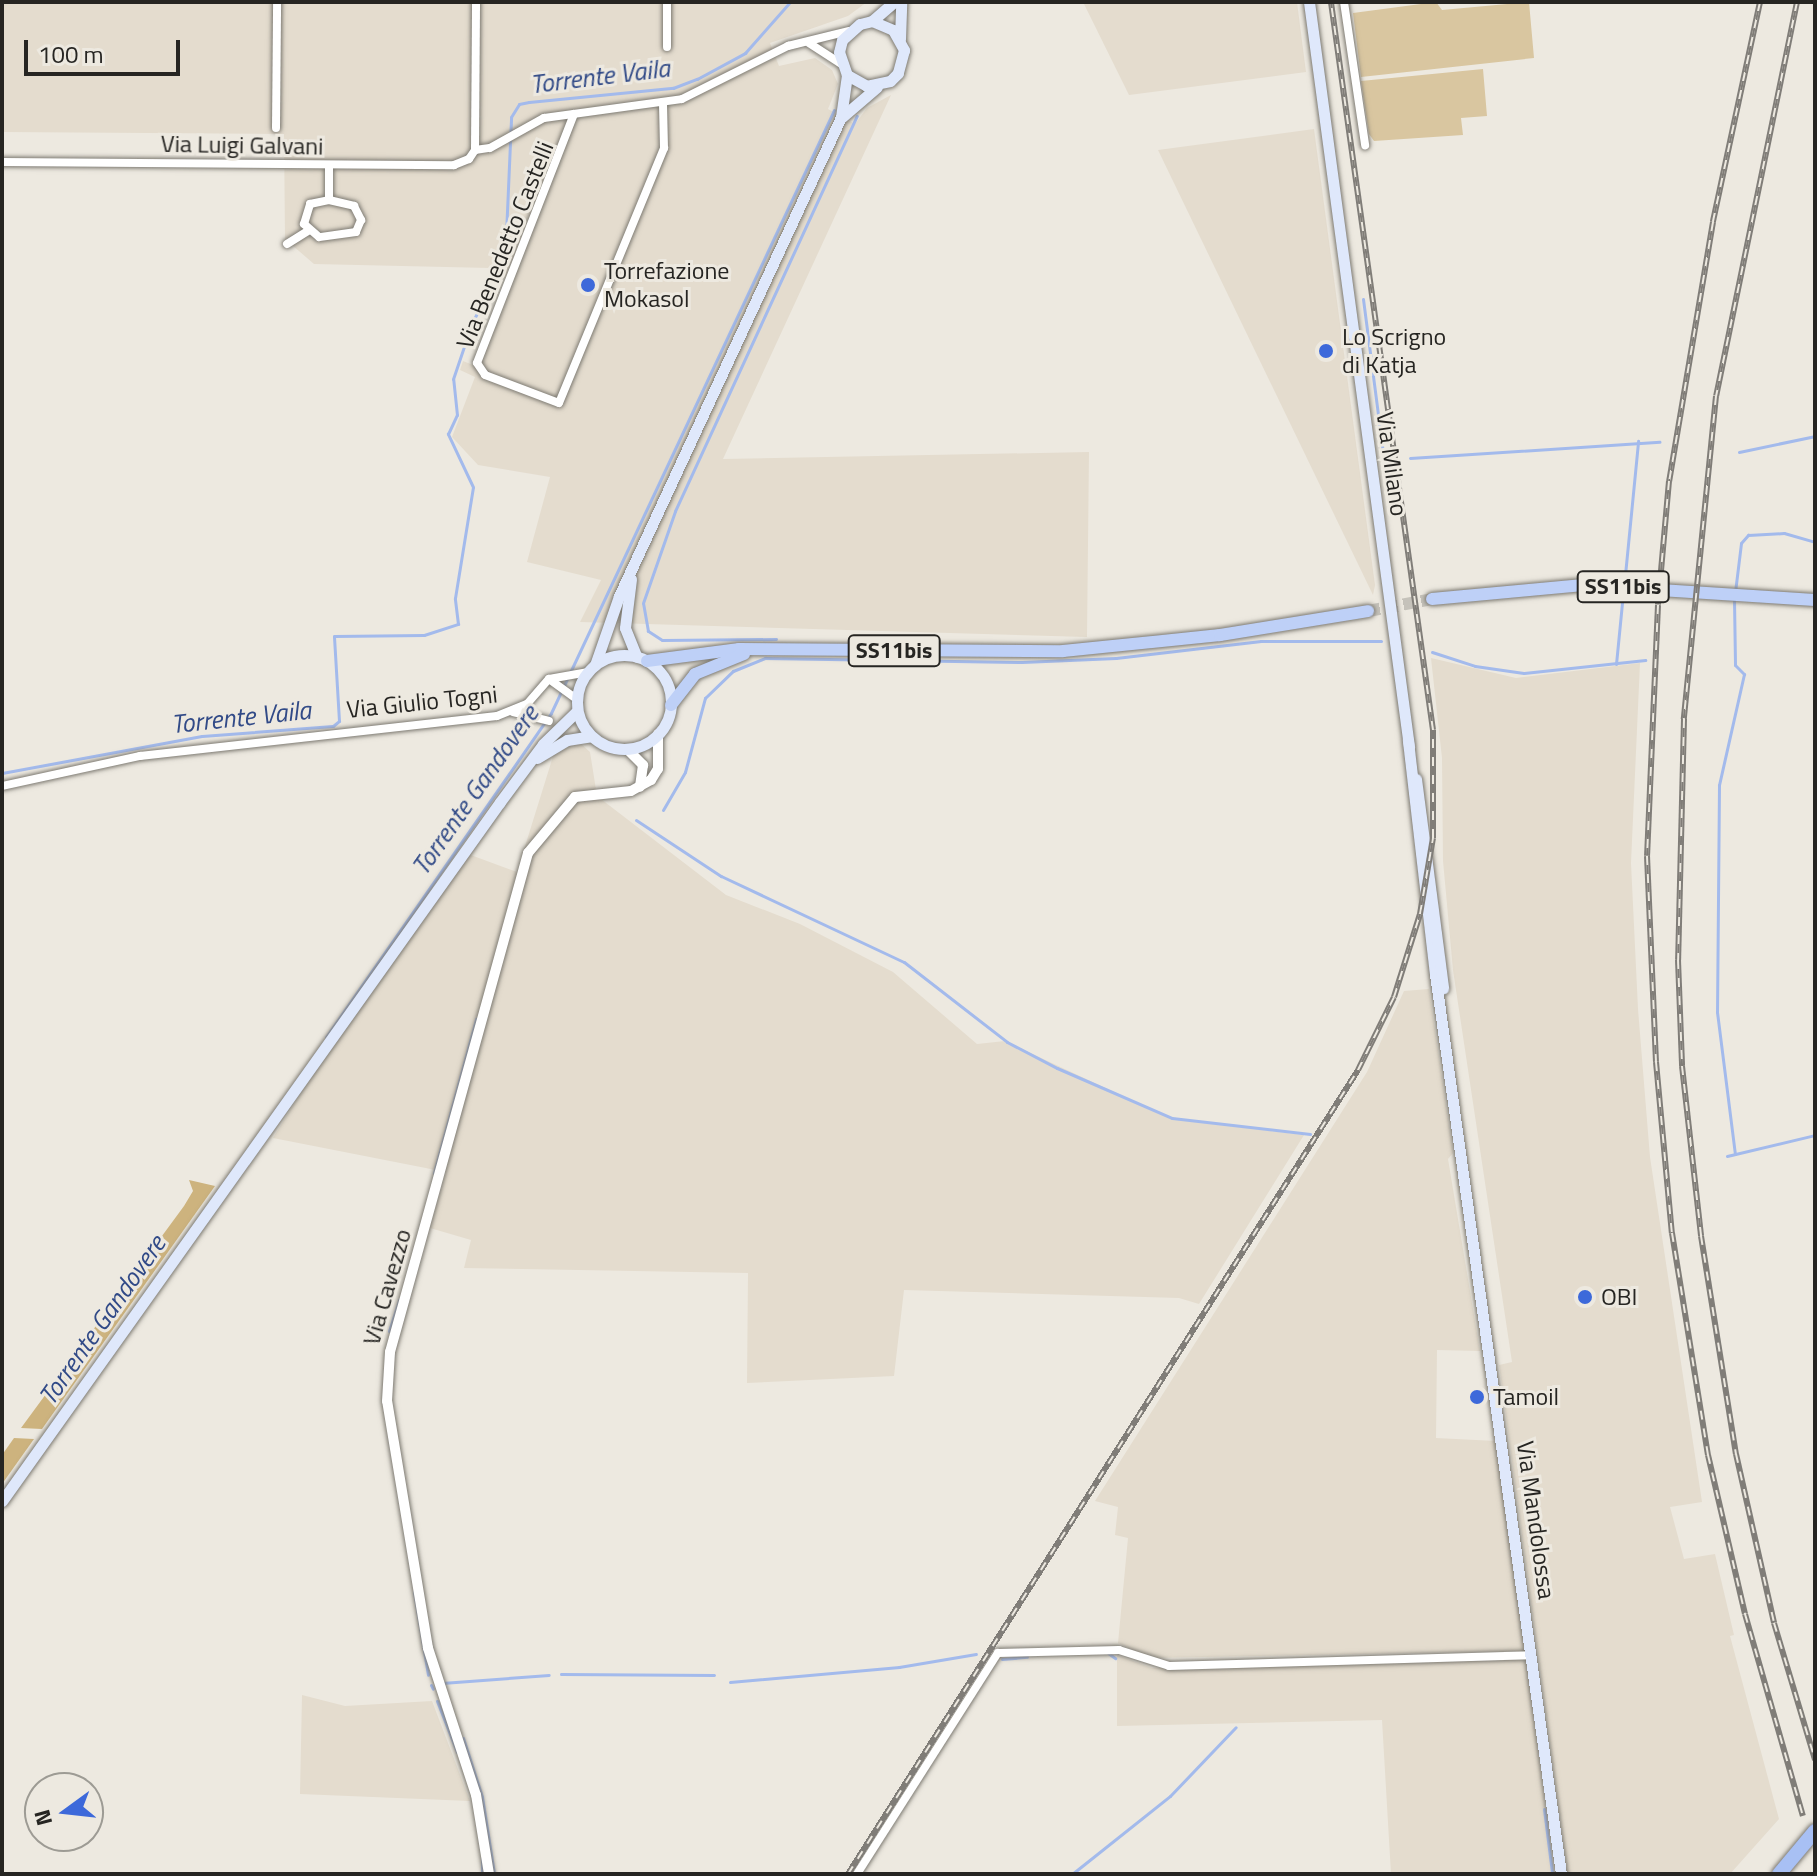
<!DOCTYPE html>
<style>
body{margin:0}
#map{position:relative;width:1817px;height:1876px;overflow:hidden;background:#ede9e0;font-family:"Titillium Web",sans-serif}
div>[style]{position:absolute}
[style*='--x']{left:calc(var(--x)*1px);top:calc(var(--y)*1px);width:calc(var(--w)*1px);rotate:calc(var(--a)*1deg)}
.built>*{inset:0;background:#e4dcce}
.green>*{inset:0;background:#d9c6a0}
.forest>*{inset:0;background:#cdb37e}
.stream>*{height:3px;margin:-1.5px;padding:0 1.5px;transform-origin:1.5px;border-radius:1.5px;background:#a3baec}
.primary-tunnel>*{height:12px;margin-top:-6px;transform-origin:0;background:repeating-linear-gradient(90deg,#c5c2ba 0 12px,transparent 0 18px)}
.roads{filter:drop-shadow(0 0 2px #7d7a72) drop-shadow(0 0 2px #7d7a72)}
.minor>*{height:8px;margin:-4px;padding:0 4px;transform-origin:4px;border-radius:4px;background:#fff}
.tertiary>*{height:10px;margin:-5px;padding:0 5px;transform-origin:5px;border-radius:5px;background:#fff}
.secondary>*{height:11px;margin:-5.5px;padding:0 5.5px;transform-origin:5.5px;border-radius:5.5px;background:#dfe8fb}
.secondary>.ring{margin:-5.5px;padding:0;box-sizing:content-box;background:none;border:11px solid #dfe8fb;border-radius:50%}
.primary>*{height:12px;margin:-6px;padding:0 6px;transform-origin:6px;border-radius:6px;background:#bed0f7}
.trunk>*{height:14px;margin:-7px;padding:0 7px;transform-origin:7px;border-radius:7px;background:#a8c0f4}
.rail>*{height:6px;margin-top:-3px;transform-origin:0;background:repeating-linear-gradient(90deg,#ede9e0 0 9px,#807d78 0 18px);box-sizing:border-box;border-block:2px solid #807d78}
.dots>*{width:22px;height:22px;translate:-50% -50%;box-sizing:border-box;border:4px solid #ede9e0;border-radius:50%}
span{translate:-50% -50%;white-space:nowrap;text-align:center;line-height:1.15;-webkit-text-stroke:6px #ede9e0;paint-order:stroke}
.shield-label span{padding:2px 6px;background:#ede9e0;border:2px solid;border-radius:6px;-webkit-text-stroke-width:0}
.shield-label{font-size:22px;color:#262522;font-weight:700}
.street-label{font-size:24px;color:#262522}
.poi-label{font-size:24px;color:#262522}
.left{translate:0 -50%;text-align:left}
.water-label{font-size:26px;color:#314a87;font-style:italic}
.frame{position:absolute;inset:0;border:4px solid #262522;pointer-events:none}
.north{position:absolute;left:24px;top:1772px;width:80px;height:80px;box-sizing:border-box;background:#ede9e0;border:2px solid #9d9b94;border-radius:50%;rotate:255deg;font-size:22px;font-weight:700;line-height:32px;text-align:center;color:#262522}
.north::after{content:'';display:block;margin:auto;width:28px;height:36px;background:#3d69da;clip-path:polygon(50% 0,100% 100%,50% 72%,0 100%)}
.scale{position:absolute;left:24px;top:40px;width:156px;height:36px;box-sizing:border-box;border:4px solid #262522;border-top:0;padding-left:10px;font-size:24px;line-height:28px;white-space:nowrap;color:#262522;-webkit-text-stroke:6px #ede9e0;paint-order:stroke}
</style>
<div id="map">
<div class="built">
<div style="clip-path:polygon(2px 2px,867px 2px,848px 16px,770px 43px,779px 66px,815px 58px,832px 70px,838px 84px,828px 109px,855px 124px,867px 108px,891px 95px,723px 459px,1089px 452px,1087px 637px,580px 622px,601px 580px,527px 562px,550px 477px,478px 465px,452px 437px,475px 377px,460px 370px,463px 361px,473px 365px,506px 279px,490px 268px,314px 264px,285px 239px,284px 134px,2px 132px)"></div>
<div style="clip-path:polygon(1083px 2px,1297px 2px,1306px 72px,1129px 95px)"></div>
<div style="clip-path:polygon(1314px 129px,1375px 585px,1373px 595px,1158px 150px)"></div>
<div style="clip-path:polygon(1431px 658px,1516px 678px,1640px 663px,1631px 863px,1638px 1009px,1650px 1157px,1702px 1502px,1670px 1507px,1684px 1559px,1715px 1554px,1734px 1635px,1730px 1636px,1779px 1819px,1730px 1874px,1568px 1874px,1499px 1365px,1512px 1362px,1453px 970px,1443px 861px,1442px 758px)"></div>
<div style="clip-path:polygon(579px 742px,590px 752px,597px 796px,726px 895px,800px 924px,893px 972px,977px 1044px,1005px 1041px,1172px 1119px,1304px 1135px,1199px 1304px,1179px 1298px,904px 1290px,894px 1376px,747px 1383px,748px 1273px,464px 1268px,471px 1240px,430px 1228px,446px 1172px,273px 1138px,325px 1054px,468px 854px,517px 872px,555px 750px)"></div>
<div style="clip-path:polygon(1429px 989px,1453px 1153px,1448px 1159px,1480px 1351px,1437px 1350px,1436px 1438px,1496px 1441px,1525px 1651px,1150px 1658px,1118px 1643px,1128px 1538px,1115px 1535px,1118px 1507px,1095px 1501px,1367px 1072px,1404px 991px)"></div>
<div style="clip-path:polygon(1117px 1655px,1152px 1668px,1526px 1659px,1554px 1874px,1391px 1874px,1382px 1720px,1117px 1726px)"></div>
<div style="clip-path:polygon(302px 1695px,345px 1706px,432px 1701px,470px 1801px,300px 1794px)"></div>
</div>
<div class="green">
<div style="clip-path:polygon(1436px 2px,1442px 10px,1529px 2px,1534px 58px,1361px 77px,1353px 13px)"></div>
<div style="clip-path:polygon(1483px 69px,1487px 116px,1461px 118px,1463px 135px,1374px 141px,1369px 134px,1361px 81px)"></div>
</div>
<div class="forest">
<div style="clip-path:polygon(189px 1180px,215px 1186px,42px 1429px,21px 1428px,184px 1206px,193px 1191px)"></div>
<div style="clip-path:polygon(14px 1438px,34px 1439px,2px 1484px,2px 1455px)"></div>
</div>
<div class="stream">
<div style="--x:1363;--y:299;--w:162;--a:82.6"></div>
<div style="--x:1739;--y:452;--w:78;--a:-11.9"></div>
<div style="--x:1410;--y:458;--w:250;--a:-3.7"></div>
<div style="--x:1624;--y:585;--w:145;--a:-84.4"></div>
<div style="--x:1735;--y:592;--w:49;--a:-83"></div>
<div style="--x:1741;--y:543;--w:11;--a:-49"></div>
<div style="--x:1748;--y:535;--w:36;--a:-3"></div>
<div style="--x:1784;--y:533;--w:32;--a:16"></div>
<div style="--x:1734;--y:600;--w:65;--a:89.1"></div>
<div style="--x:1735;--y:665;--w:13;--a:45"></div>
<div style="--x:1744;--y:674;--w:114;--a:102.7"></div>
<div style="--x:1719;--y:785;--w:227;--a:90.5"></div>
<div style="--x:1717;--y:1012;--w:143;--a:82.8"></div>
<div style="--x:776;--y:639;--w:114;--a:179.5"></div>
<div style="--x:662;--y:640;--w:17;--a:-147"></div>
<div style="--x:648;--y:631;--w:28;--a:-100"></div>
<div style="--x:643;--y:603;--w:97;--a:-70.8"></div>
<div style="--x:675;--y:511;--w:435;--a:-65.3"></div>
<div style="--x:1432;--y:652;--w:45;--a:18"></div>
<div style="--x:1475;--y:666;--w:49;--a:8.1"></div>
<div style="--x:1524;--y:673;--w:122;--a:-6.1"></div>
<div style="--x:1616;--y:664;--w:72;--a:-84.4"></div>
<div style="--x:2;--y:773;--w:203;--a:-10.5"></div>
<div style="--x:202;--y:736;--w:131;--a:-4.4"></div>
<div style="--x:333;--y:726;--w:8;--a:-40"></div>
<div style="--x:339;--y:721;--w:85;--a:-93.4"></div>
<div style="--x:334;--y:636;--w:90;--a:-0.6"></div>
<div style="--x:424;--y:635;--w:36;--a:-18"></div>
<div style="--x:458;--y:624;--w:26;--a:-97"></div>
<div style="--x:455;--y:598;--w:112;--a:-80.8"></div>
<div style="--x:473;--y:487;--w:59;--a:-115.3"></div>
<div style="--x:448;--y:434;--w:21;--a:-65"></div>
<div style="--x:457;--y:415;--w:36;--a:-96"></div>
<div style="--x:453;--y:379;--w:59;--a:-71.3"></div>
<div style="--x:472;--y:323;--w:74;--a:-63.4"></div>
<div style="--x:505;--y:257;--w:140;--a:-87.5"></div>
<div style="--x:511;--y:117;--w:15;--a:-58"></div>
<div style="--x:519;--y:104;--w:10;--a:-11"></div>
<div style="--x:529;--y:102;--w:145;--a:-5.6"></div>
<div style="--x:673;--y:88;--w:26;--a:-21"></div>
<div style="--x:697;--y:79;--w:55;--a:-28.4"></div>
<div style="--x:745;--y:53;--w:68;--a:-48.6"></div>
<div style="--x:663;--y:810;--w:44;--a:-59.9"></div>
<div style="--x:685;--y:772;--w:77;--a:-74.9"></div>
<div style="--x:705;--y:698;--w:39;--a:-44"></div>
<div style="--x:733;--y:671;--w:35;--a:-22"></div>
<div style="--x:765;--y:658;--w:257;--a:0.9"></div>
<div style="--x:1022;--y:662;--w:94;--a:-2.4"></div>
<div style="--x:1116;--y:658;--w:146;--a:-6.7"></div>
<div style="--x:1261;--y:641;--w:120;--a:0"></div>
<div style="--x:636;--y:820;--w:102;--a:33.4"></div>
<div style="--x:721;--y:876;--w:202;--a:25.2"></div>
<div style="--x:904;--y:962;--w:130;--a:37.8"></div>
<div style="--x:1007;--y:1042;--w:56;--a:27.5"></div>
<div style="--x:1057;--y:1068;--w:125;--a:23.5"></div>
<div style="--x:1172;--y:1118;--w:139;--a:6.6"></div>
<div style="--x:326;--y:1037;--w:394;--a:-55.2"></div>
<div style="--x:551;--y:713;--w:666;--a:-64.86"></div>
<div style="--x:1727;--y:1156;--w:90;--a:-13.4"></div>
<div style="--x:434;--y:1173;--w:160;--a:-74.7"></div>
<div style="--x:389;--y:1331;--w:33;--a:-72"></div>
<div style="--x:414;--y:1592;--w:84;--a:80.4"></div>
<div style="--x:1108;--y:1653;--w:9;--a:36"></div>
<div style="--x:1002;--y:1659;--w:25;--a:-5"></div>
<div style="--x:561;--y:1674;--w:153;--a:0.4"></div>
<div style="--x:730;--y:1682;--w:170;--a:-5.1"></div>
<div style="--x:899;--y:1667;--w:78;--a:-9.6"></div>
<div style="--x:442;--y:1683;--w:107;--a:-4.3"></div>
<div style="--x:431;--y:1685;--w:4;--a:63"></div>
<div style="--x:437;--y:1701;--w:55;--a:68.6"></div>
<div style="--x:463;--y:1738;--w:62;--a:72.1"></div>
<div style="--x:482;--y:1797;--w:78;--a:81.1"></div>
<div style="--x:1544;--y:1809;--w:64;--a:82.8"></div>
<div style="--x:482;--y:1858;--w:16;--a:90"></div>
<div style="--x:1072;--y:1874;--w:125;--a:-38.5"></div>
<div style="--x:1170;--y:1796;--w:95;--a:-46.3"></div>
</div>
<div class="primary-tunnel">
<div style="--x:1368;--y:611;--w:65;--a:-10.6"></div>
</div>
<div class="roads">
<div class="minor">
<div style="--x:1344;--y:2;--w:145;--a:81.6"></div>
<div style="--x:809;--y:43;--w:38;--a:33"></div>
<div style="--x:667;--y:47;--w:45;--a:-90"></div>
<div style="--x:574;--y:114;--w:267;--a:111.3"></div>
<div style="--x:477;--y:363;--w:14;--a:56"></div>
<div style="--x:485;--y:375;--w:79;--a:20.7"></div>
<div style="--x:559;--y:403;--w:276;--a:-67.6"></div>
<div style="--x:664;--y:148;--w:44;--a:-91.3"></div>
<div style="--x:276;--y:128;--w:126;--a:-89.5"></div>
<div style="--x:475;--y:150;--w:15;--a:-8"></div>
<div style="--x:490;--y:148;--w:62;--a:-29.1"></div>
<div style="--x:544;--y:118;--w:139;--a:-7.8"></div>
<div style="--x:682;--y:99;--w:119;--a:-26.6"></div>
<div style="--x:788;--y:46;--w:63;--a:-13.8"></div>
<div style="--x:2;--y:162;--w:452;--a:0.4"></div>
<div style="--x:454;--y:165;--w:16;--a:-22"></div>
<div style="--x:469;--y:159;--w:11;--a:-56"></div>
<div style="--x:475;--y:150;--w:148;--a:-89.6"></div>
<div style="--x:329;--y:200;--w:26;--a:13"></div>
<div style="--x:354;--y:206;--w:16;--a:63"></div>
<div style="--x:361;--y:220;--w:13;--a:113"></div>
<div style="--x:356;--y:232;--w:37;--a:172"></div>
<div style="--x:319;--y:237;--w:20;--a:-139"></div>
<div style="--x:304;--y:224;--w:21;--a:-73"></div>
<div style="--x:310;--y:204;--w:19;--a:-12"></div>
<div style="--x:329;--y:200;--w:34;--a:-90"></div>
<div style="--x:287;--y:244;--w:25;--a:-32"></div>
<div style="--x:549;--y:679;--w:34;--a:36"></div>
<div style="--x:513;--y:712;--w:37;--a:14"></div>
<div style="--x:2;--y:786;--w:141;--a:-12.3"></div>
<div style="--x:140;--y:756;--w:359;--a:-6.4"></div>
<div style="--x:497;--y:716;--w:32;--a:-22"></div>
<div style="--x:527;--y:704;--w:33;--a:-49"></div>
<div style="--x:549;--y:679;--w:40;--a:-10"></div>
<div style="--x:857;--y:1874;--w:262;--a:-57.5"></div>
<div style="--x:998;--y:1653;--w:121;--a:-1.4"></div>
<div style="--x:1119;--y:1650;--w:52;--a:17.7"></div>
<div style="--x:1169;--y:1666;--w:363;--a:-1.7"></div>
</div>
<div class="tertiary">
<div style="--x:627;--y:749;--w:23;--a:45"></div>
<div style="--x:643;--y:765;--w:22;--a:98"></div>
<div style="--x:489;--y:1874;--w:80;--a:-99.3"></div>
<div style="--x:476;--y:1795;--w:155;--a:-108.1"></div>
<div style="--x:428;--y:1648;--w:250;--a:-99.4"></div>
<div style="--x:387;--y:1401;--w:49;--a:-86.5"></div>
<div style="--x:390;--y:1352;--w:518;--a:-74.54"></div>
<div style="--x:528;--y:853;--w:73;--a:-50"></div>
<div style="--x:575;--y:797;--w:56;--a:-6.1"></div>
<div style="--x:631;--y:791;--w:23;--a:-29"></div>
<div style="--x:651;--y:780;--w:13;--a:-58"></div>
<div style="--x:658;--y:769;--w:35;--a:-90"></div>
</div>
<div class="secondary">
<div style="--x:1309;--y:2;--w:752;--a:82.35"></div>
<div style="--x:872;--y:21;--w:29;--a:-41"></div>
<div style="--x:900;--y:39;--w:37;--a:-88"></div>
<div style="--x:842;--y:117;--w:46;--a:-40.6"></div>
<div style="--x:631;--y:579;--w:49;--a:97"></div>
<div style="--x:625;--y:628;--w:31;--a:68"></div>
<div class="ring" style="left:577px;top:655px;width:83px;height:83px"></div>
<div style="--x:595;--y:665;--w:73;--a:-70.8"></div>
<div style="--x:619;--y:596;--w:528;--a:-65.13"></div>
<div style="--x:841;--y:117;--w:42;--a:-81.9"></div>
<div style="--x:847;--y:75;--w:24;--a:-109"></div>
<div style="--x:839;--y:52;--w:12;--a:-76"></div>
<div style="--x:842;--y:40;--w:24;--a:-42"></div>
<div style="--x:860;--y:24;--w:12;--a:-14"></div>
<div style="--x:872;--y:21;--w:23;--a:23"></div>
<div style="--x:893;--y:30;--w:23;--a:61"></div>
<div style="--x:904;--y:50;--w:24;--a:105"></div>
<div style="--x:898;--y:73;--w:11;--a:135"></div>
<div style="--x:890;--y:81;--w:24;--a:168"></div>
<div style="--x:867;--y:86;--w:23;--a:-151"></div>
<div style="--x:1408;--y:741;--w:235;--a:83.4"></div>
<div style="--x:1435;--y:974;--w:909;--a:82.03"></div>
<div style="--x:537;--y:758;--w:35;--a:-31"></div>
<div style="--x:567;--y:740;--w:24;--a:-9"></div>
<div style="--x:1416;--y:779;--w:211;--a:82.6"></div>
<div style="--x:2;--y:1501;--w:858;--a:-54.53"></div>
<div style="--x:500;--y:802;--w:72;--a:-53.4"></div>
<div style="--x:543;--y:744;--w:47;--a:-44.1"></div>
</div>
<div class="primary">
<div style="--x:1432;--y:599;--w:152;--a:-5.3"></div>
<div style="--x:1583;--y:585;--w:232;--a:3.7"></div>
<div style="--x:647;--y:661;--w:93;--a:-7.4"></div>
<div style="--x:739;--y:649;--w:324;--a:0.4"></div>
<div style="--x:1063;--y:651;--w:158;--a:-5.8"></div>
<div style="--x:1220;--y:635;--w:150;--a:-9.2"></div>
<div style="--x:671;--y:705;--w:39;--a:-52"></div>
<div style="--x:695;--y:674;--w:53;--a:-22.2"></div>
</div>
<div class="trunk">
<div style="--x:1779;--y:1874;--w:56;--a:-50.1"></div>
</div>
</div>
<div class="rail">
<div style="--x:1760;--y:2;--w:225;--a:102.1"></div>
<div style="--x:1713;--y:222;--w:263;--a:99.6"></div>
<div style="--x:1669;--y:481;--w:124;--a:95.1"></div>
<div style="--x:1658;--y:605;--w:251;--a:92.5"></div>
<div style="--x:1647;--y:856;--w:206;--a:87.5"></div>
<div style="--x:1656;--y:1062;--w:172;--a:84.7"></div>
<div style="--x:1672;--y:1233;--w:225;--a:80.8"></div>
<div style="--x:1708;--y:1455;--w:163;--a:76.9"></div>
<div style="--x:1745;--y:1614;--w:210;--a:74"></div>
<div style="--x:1797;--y:2;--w:402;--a:101.6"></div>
<div style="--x:1716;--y:396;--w:325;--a:95.7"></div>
<div style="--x:1684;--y:719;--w:241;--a:91.4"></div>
<div style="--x:1678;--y:960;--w:106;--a:87.8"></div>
<div style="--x:1682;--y:1066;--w:171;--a:83.6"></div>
<div style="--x:1701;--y:1236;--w:221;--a:80.9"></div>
<div style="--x:1736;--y:1454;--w:173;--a:77.3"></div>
<div style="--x:1774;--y:1623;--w:143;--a:73.3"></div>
<div style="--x:848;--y:1874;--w:952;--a:-57.61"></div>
<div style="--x:1358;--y:1070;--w:81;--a:-63.7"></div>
<div style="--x:1394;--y:997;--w:87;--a:-72.6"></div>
<div style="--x:1420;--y:914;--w:77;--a:-80.3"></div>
<div style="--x:1433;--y:838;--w:108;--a:-90"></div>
<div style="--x:1433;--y:730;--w:735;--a:-97.98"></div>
</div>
<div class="dots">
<div style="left:588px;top:285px;background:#3d69da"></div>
<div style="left:1326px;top:351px;background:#3d69da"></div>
<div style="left:1585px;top:1297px;background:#3d69da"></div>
<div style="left:1477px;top:1397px;background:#3d69da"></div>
</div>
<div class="shield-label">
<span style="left:1623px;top:587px">SS11bis</span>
<span style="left:894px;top:651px">SS11bis</span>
</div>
<div class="street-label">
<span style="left:242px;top:145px;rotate:1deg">Via Luigi Galvani</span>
<span style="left:505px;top:245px;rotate:-68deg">Via Benedetto Castelli</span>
<span style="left:1392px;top:464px;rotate:82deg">Via Milano</span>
<span style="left:422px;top:702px;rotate:-6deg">Via Giulio Togni</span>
<span style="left:387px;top:1287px;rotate:-74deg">Via Cavezzo</span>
<span style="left:1536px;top:1520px;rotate:82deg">Via Mandolossa</span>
</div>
<div class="poi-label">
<span class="left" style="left:604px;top:285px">Torrefazione<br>Mokasol</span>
<span class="left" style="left:1342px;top:351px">Lo Scrigno<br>di Katja</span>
<span class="left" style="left:1601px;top:1297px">OBI</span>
<span class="left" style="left:1493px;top:1397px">Tamoil</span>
</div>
<div class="water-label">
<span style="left:600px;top:76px;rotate:-7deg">Torrente Vaila</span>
<span style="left:241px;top:717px;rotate:-6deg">Torrente Vaila</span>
<span style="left:475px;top:790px;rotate:-55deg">Torrente Gandovere</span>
<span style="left:102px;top:1320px;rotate:-55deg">Torrente Gandovere</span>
</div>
<div class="frame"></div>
<div class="north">N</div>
<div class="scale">100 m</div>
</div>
